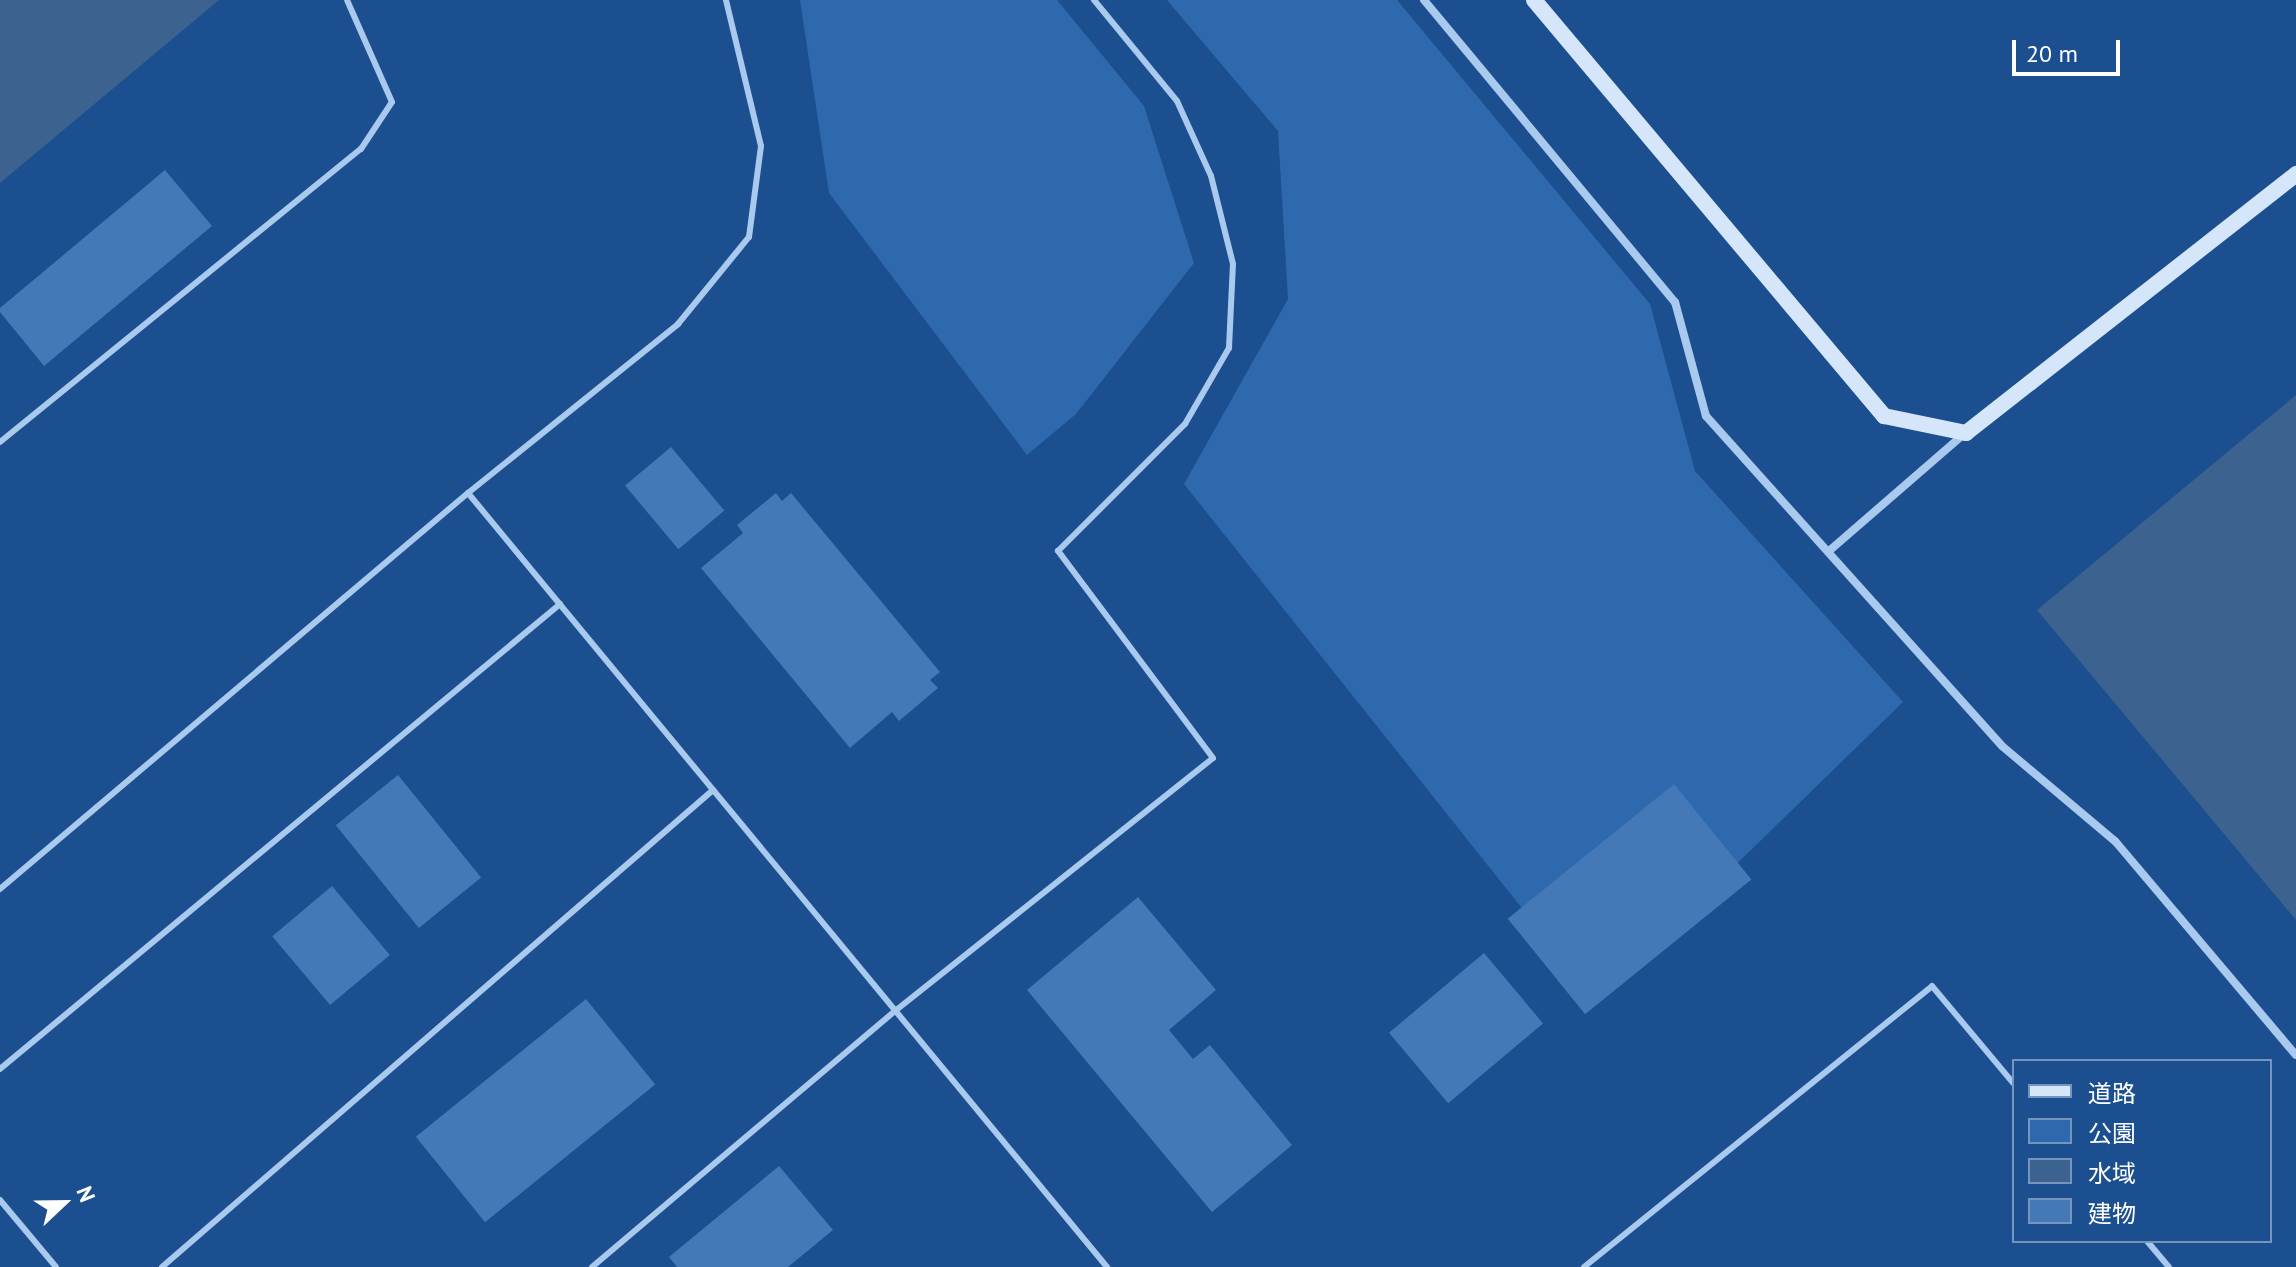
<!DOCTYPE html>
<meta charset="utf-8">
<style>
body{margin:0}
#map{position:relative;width:2296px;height:1267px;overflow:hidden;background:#1b4f8f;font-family:"PT Sans","Noto Sans JP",sans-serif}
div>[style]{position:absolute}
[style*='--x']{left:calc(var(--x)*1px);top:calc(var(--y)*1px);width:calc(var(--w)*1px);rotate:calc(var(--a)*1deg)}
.green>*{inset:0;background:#2e69ad}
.water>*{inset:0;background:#3c6290}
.building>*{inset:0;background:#4478b7;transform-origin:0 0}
.lane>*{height:6px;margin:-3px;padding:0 3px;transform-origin:3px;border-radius:3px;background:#a9c9ee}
.street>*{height:8px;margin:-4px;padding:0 4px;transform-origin:4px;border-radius:4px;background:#a9c9ee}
.secondary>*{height:16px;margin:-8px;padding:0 8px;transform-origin:8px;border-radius:8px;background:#d6e6fa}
span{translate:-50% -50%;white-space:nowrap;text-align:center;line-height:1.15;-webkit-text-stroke:7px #1b4f8f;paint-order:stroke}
.legend{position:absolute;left:2012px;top:1059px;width:260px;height:184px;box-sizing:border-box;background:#1b4f8f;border:2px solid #7695bc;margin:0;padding:10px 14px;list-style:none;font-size:24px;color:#fff}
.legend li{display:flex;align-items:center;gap:16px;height:40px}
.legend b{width:40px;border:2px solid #7695bc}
.north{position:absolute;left:24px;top:1163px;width:80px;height:80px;-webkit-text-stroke:6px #1b4f8f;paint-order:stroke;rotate:68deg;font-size:22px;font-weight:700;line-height:32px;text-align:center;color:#fff}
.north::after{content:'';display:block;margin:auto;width:28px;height:36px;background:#fff;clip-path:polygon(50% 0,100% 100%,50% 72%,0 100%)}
.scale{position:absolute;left:2012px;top:40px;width:108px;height:36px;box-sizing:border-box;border:4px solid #fff;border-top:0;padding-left:10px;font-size:24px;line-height:28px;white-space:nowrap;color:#fff;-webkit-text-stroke:6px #1b4f8f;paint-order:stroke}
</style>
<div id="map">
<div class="green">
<div style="clip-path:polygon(800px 0,1057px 0,1144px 106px,1194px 263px,1076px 414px,1027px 455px,829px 193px)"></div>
<div style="clip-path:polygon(1167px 0,1397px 0,1650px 304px,1695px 471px,1903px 702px,1596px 1001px,1184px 484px,1288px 299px,1278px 131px)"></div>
</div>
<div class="water">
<div style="clip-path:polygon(0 0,219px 0,0 183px)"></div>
<div style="clip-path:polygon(2296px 395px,2296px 920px,2037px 610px)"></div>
</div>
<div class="building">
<div style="clip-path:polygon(165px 170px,212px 226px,44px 366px,0 312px,0 308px)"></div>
<div style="left:671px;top:447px;width:83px;height:60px;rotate:50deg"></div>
<div style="clip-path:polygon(776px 493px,782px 501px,791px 493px,940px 672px,930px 680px,938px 688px,899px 721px,892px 712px,850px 748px,701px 568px,743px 533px,737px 525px)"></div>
<div style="left:398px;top:775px;width:132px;height:80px;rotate:51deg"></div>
<div style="left:1674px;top:784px;width:123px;height:214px;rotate:51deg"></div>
<div style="left:332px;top:886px;width:90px;height:78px;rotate:50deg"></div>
<div style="clip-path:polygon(1138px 897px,1216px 990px,1169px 1030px,1193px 1059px,1210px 1045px,1292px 1145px,1212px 1212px,1027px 990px)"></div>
<div style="left:1484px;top:953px;width:92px;height:124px;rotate:50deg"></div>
<div style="left:586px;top:999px;width:110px;height:219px;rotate:51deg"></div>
<div style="clip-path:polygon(779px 1166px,833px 1230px,788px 1267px,677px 1267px,669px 1257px)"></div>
</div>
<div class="lane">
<div style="--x:0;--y:442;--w:465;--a:-39.1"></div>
<div style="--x:361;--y:149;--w:56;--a:-56.6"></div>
<div style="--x:392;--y:102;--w:111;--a:-113.8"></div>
<div style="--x:468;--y:493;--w:1004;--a:50.46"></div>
<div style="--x:0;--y:889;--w:613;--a:-40.24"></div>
<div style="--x:468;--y:493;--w:270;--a:-38.8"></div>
<div style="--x:678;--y:324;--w:112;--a:-50.8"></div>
<div style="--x:749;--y:237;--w:92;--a:-82.5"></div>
<div style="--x:761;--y:146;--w:150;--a:-103.5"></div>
<div style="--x:0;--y:1069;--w:728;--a:-39.7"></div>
<div style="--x:0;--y:1200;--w:87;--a:50.1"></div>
<div style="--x:2147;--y:1241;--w:34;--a:50"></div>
<div style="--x:162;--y:1267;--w:729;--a:-40.88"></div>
<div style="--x:592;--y:1267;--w:397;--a:-40.2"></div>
<div style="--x:895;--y:1011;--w:406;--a:-38.5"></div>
<div style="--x:1213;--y:758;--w:259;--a:-126.8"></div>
<div style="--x:1058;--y:551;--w:180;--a:-45"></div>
<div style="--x:1185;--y:424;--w:88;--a:-59.9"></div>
<div style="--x:1229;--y:348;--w:84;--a:-87.3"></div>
<div style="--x:1233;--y:264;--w:91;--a:-104"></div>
<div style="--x:1211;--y:176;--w:82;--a:-114.4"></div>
<div style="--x:1177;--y:101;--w:131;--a:-129.4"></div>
<div style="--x:1584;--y:1267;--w:447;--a:-38.9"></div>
<div style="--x:1932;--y:986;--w:128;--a:50.1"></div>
</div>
<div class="street">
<div style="--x:1424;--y:0;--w:393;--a:50.3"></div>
<div style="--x:1675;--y:302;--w:118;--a:74.8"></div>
<div style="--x:1706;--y:416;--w:443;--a:48.1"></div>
<div style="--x:2002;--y:746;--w:148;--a:40.1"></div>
<div style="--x:2115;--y:841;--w:280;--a:49.8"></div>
<div style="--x:1829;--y:551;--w:179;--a:-40.9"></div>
</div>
<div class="secondary">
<div style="--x:1534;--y:0;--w:544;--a:49.92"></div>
<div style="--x:1884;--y:416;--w:84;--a:11.7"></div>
<div style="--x:1966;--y:433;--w:420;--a:-38.1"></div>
</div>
<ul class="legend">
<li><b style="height:10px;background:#d6e6fa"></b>道路</li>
<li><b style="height:22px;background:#2e69ad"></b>公園</li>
<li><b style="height:22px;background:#3c6290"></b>水域</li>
<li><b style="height:22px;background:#4478b7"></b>建物</li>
</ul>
<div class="north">N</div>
<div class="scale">20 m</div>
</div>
